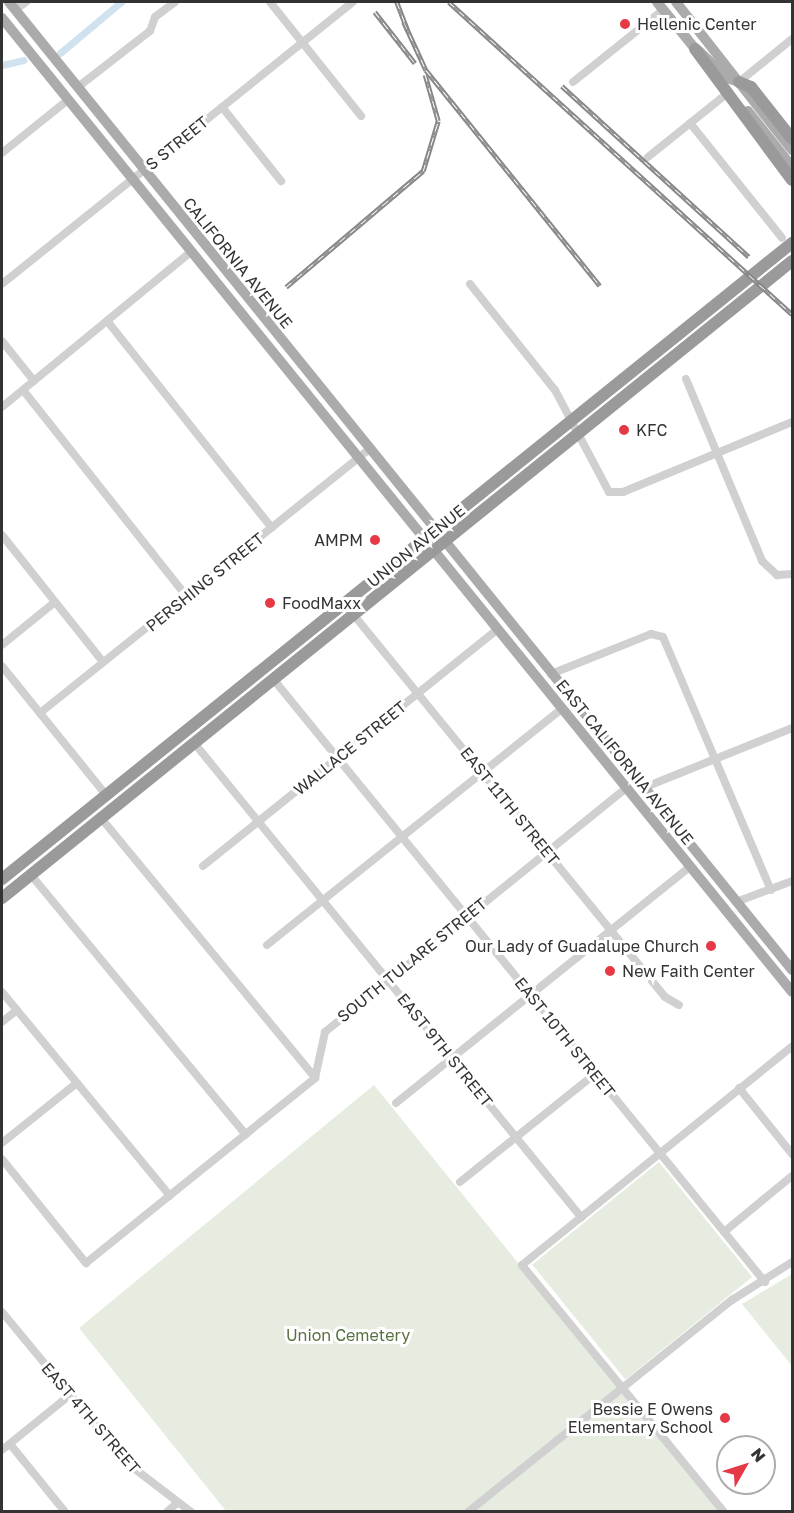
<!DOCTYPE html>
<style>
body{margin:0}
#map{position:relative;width:794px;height:1513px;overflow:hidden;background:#fff;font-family:"Golos Text",sans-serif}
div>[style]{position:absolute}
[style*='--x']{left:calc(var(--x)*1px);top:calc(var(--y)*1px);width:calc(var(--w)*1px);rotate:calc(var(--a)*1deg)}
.green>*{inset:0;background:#e6ecdf;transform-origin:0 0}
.canal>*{height:7px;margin:-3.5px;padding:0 3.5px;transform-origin:3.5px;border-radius:3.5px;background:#cfe2ee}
.minor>*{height:8px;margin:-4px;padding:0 4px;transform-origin:4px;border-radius:4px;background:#d0d0d0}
.major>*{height:10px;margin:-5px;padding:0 5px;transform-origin:5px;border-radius:5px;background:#ababab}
.highway>*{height:12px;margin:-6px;padding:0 6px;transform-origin:6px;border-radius:6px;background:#9a9a9a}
.rail>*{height:4.5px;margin-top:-2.25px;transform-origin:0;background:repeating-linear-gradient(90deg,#fff 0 7px,#888 0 14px);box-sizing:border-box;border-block:2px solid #888}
.dots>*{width:16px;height:16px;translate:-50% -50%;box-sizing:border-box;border:3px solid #fff;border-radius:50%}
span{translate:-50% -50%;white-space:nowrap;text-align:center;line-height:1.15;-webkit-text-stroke:6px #fff;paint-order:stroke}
.poi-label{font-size:16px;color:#333}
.left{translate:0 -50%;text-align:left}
.right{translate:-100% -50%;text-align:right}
.street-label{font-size:16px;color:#333}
.park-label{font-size:16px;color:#56703f}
.frame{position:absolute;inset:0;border:3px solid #333;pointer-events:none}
.north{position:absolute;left:716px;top:1435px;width:60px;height:60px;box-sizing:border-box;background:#fff;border:2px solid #adadad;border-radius:50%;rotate:51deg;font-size:16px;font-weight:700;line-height:24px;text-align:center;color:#333}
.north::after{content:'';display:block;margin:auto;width:21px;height:27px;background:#e63946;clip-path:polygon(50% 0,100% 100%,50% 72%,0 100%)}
</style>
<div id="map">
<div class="green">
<div style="clip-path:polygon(374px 1085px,719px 1511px,226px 1511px,79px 1328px)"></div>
<div style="left:659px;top:1162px;width:148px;height:163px;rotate:51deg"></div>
<div style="clip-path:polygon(792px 1274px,792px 1366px,742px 1304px)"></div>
</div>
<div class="canal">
<div style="--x:60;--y:53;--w:80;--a:-39.9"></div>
<div style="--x:2;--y:65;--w:22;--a:-13"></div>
</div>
<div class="minor">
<div style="--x:270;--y:2;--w:146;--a:51.4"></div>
<div style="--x:15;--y:10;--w:14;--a:-36"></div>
<div style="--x:573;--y:82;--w:115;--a:-38.7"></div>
<div style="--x:739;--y:82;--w:68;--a:-39.1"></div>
<div style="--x:78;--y:87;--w:91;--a:-37.9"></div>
<div style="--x:150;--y:31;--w:15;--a:-70"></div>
<div style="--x:155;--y:17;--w:25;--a:-37"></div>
<div style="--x:222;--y:107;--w:95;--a:51.4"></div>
<div style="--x:690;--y:123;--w:147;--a:51.3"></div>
<div style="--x:2;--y:153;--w:85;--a:-38.8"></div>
<div style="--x:648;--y:157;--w:104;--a:-38.7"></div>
<div style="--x:2;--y:284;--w:450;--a:-38.8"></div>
<div style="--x:470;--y:284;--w:136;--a:51.3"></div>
<div style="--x:555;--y:390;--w:115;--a:62.1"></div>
<div style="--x:609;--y:492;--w:14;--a:0"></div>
<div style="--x:623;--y:492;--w:183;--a:-22.5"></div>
<div style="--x:108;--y:322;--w:263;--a:51.5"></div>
<div style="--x:2;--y:341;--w:51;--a:51.3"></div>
<div style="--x:686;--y:379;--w:197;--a:67.3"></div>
<div style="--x:762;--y:561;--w:21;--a:43"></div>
<div style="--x:777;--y:575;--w:15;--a:-4"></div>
<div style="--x:23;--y:390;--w:264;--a:51.6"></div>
<div style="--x:2;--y:407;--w:244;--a:-39.4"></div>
<div style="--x:2;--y:535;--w:162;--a:51.5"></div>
<div style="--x:344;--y:603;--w:508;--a:50.83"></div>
<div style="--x:665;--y:997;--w:16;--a:30"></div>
<div style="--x:2;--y:645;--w:68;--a:-39.1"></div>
<div style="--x:2;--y:666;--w:166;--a:51.1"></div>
<div style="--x:551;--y:674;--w:108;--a:-21.8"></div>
<div style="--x:651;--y:634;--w:12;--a:14"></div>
<div style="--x:663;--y:637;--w:275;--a:66.9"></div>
<div style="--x:274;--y:680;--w:777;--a:50.8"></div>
<div style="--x:40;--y:713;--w:422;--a:-38.7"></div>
<div style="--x:195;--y:744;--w:611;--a:50.78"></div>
<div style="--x:643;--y:788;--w:161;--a:-21.9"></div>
<div style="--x:101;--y:818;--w:337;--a:50.5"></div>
<div style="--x:203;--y:866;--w:377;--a:-38.8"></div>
<div style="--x:31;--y:875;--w:337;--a:50.4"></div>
<div style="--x:736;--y:902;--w:60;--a:-20.6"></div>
<div style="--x:267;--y:945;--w:378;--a:-38.7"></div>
<div style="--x:2;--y:992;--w:264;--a:50.5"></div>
<div style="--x:2;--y:1022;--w:19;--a:-39"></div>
<div style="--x:739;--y:1088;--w:85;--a:51.2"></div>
<div style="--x:396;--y:1103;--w:377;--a:-38.8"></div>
<div style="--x:2;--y:1143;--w:96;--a:-38.7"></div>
<div style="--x:2;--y:1159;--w:134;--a:51.1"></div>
<div style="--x:86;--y:1263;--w:294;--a:-38.9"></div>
<div style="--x:315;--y:1078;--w:47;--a:-77.7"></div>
<div style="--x:325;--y:1032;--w:387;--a:-39"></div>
<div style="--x:460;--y:1182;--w:173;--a:-38.7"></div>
<div style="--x:724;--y:1232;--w:88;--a:-39.5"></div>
<div style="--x:2;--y:1312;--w:196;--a:50.4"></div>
<div style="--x:127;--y:1463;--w:81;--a:37.4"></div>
<div style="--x:10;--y:1444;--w:87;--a:51"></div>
<div style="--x:2;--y:1450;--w:87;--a:-39"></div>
<div style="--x:167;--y:1512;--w:13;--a:-42"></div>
<div style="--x:468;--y:1512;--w:339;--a:-38.8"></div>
<div style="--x:732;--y:1300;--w:71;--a:-32.3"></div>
<div style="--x:724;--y:1512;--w:319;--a:-129.3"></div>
<div style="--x:522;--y:1265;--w:348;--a:-39"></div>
</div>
<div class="major">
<div style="--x:9;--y:2;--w:1245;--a:51.03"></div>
<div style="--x:657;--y:2;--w:70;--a:50.8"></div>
<div style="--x:676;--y:2;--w:188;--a:51.9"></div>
<div style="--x:2;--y:18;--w:1254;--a:50.95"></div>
<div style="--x:698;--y:50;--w:40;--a:44"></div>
<div style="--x:727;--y:78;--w:13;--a:18"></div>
<div style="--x:748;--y:111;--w:71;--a:51.8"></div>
</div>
<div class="highway">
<div style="--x:695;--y:49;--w:163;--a:53.5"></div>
<div style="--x:739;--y:82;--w:13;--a:23"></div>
<div style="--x:751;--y:87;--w:66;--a:51.7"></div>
<div style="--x:2;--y:879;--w:1014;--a:-38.84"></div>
<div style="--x:2;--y:898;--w:1015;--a:-38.88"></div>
</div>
<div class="rail">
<div style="--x:397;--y:2;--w:30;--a:69"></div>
<div style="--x:449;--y:2;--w:464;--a:42.3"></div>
<div style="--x:375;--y:12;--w:65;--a:51.9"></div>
<div style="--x:404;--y:22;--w:53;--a:65.4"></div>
<div style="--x:426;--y:70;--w:277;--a:51.1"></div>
<div style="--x:562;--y:86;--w:253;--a:42.4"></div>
<div style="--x:286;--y:287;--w:180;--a:-40.3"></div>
<div style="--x:423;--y:171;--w:52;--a:-73.3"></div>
<div style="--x:438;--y:121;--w:48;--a:-105.8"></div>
</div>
<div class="dots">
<div style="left:625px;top:24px;background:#e63946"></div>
<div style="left:624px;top:430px;background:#e63946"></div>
<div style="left:375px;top:540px;background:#e63946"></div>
<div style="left:270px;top:603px;background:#e63946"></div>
<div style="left:711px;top:946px;background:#e63946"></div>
<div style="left:610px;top:971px;background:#e63946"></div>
<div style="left:725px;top:1418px;background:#e63946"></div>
</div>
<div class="poi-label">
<span class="left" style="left:637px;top:24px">Hellenic Center</span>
<span class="left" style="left:636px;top:430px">KFC</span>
<span class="right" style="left:363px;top:540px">AMPM</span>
<span class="left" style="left:282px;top:603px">FoodMaxx</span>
<span class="right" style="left:699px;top:946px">Our Lady of Guadalupe Church</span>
<span class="left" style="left:622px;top:971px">New Faith Center</span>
<span class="right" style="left:713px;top:1418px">Bessie E Owens<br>Elementary School</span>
</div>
<div class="street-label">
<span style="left:177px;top:143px;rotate:-39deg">S STREET</span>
<span style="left:238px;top:263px;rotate:51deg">CALIFORNIA AVENUE</span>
<span style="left:416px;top:546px;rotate:-39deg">UNION AVENUE</span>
<span style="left:205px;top:582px;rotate:-39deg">PERSHING STREET</span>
<span style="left:350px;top:748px;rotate:-39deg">WALLACE STREET</span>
<span style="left:625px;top:762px;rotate:51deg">EAST CALIFORNIA AVENUE</span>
<span style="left:510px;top:806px;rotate:51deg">EAST 11TH STREET</span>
<span style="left:412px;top:960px;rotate:-39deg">SOUTH TULARE STREET</span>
<span style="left:565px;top:1037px;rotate:51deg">EAST 10TH STREET</span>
<span style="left:445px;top:1050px;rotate:51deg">EAST 9TH STREET</span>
<span style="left:91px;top:1418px;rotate:49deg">EAST 4TH STREET</span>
</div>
<div class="park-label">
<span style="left:348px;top:1335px">Union Cemetery</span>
</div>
<div class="frame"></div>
<div class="north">N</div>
</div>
